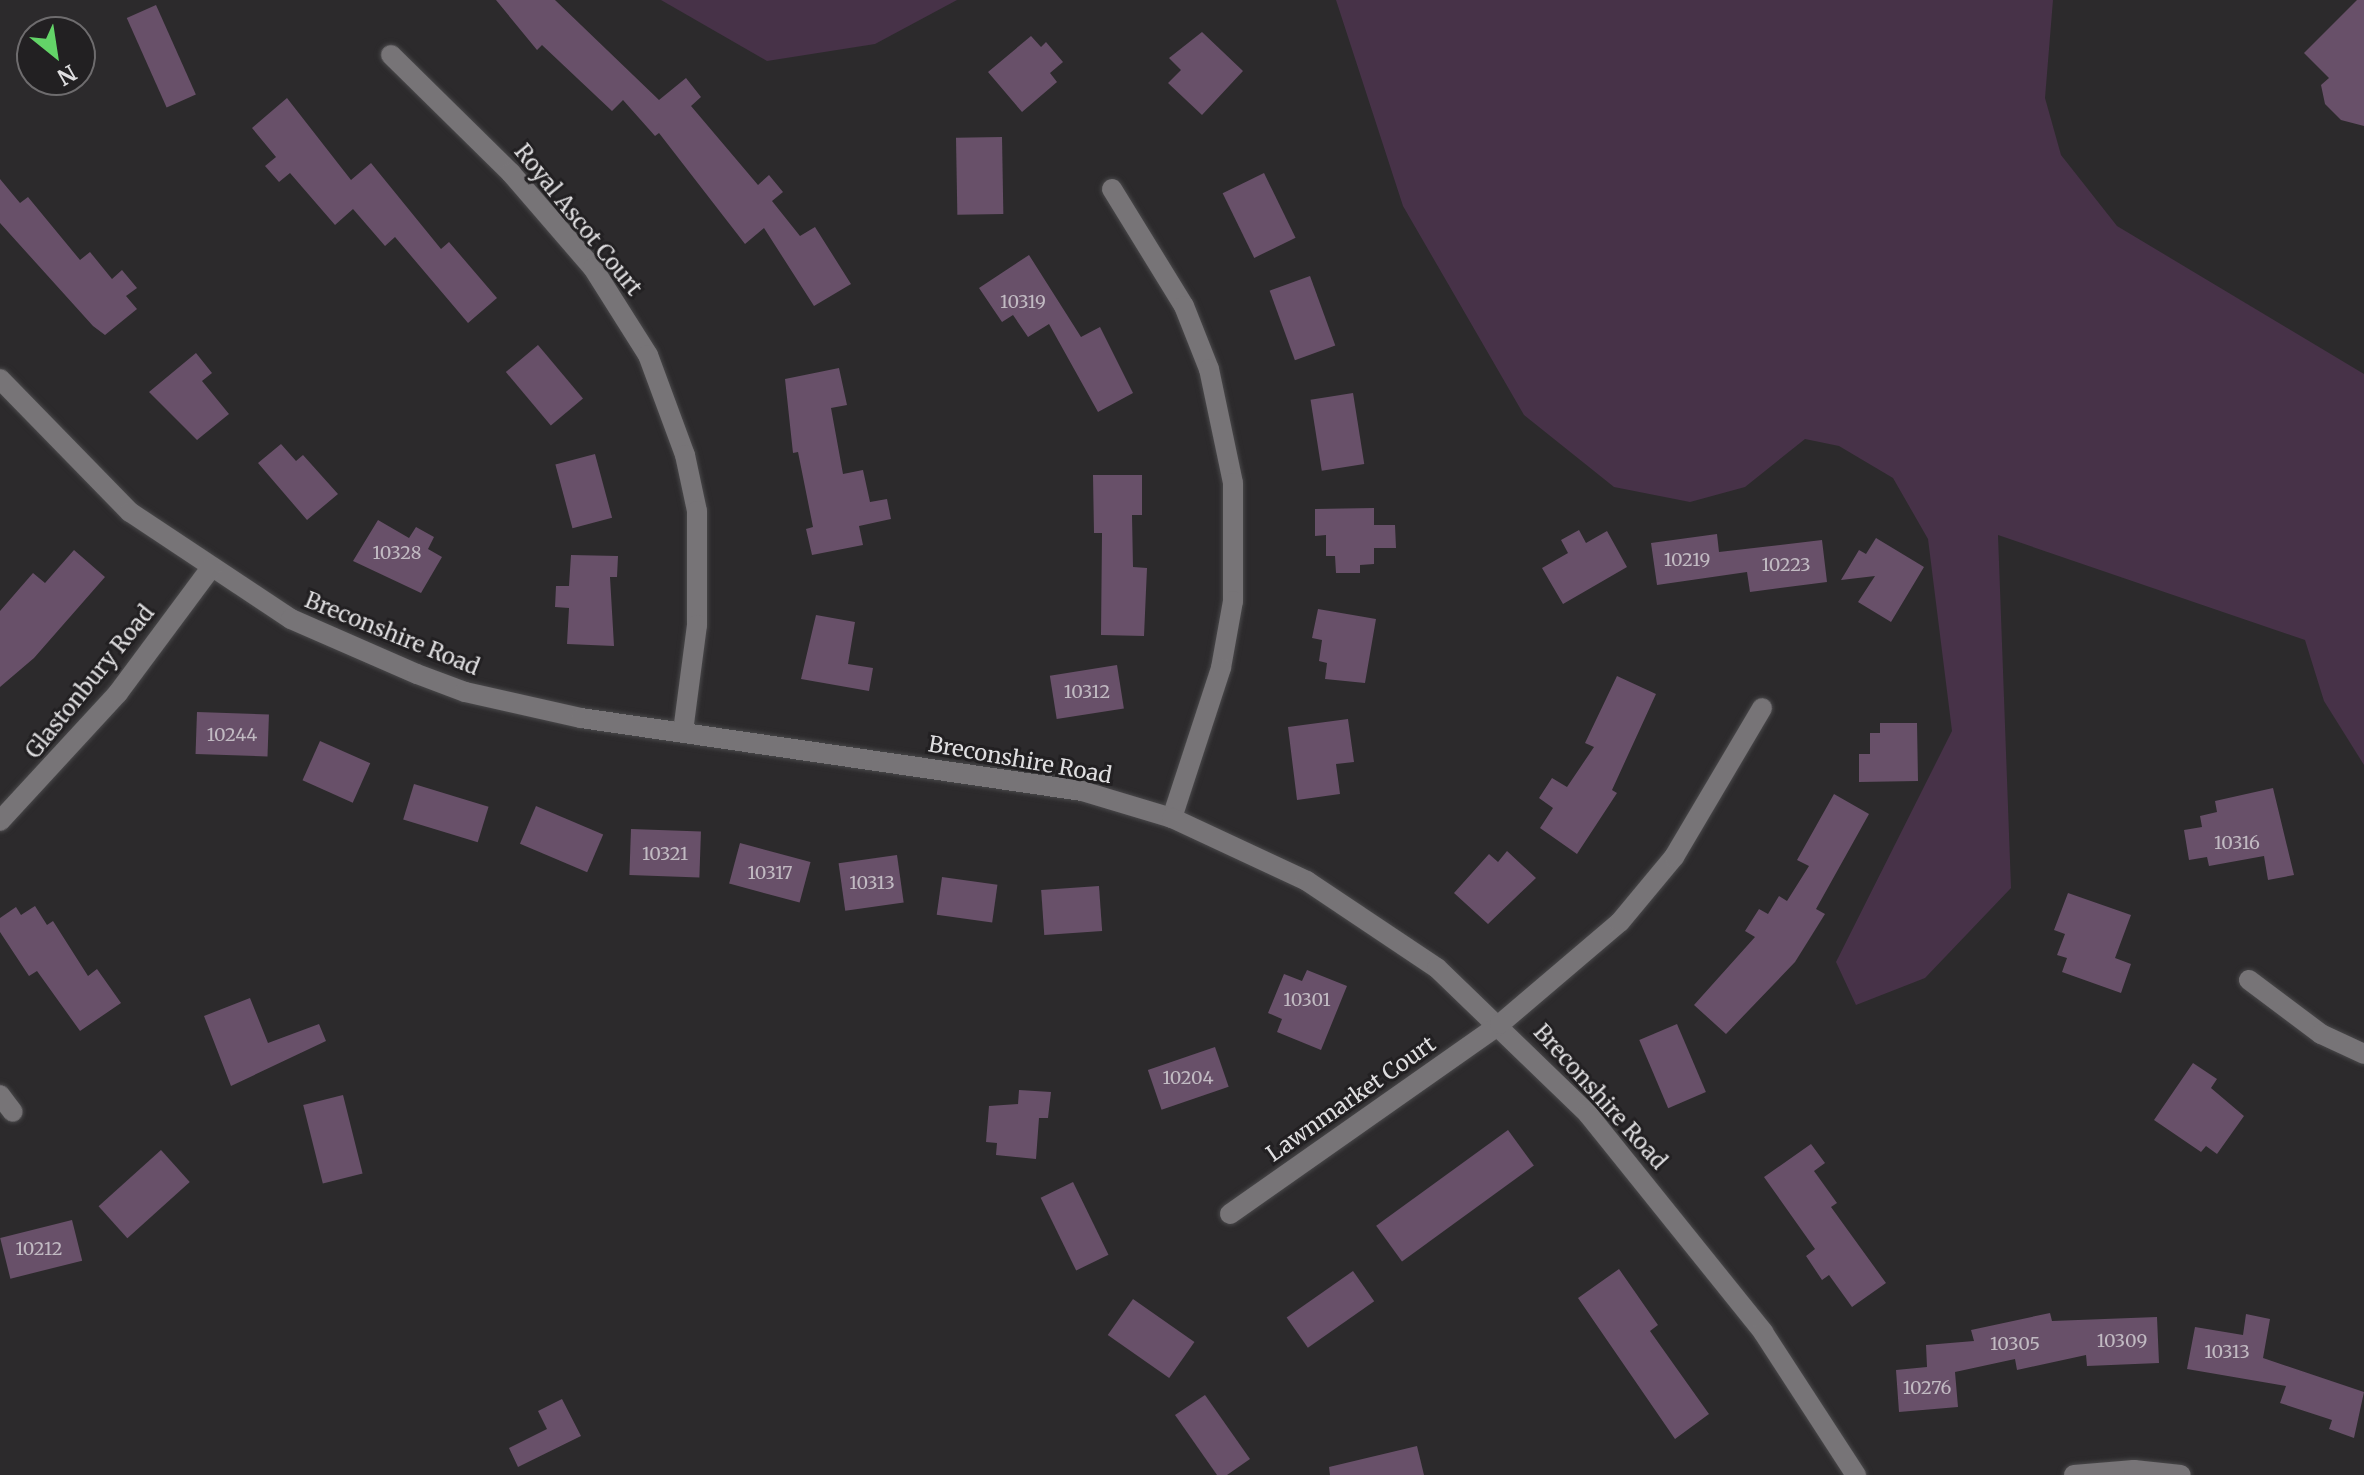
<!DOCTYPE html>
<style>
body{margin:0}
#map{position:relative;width:2364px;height:1475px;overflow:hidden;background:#2c2a2c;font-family:Merriweather,serif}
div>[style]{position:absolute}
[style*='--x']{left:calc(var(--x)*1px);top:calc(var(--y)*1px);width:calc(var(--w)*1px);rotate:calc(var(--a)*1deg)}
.green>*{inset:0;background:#473248}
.building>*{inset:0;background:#685069;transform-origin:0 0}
.roads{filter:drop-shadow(0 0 2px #49484a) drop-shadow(0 0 2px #49484a)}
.minor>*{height:20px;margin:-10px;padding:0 10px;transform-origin:10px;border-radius:10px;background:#777477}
span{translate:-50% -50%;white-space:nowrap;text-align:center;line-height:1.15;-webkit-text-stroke:6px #222022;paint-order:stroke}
.number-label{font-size:18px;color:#c1bac2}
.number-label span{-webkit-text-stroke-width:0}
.street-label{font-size:22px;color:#dfdee0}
.north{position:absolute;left:16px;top:16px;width:80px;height:80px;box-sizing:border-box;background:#222022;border:2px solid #6e6c6e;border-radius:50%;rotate:150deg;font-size:22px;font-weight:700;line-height:32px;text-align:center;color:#dfdee0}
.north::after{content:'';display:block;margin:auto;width:28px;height:36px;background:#63d468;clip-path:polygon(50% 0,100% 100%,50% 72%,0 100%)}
</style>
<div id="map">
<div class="green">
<div style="clip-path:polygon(661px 0,957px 0,875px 44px,767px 61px)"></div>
<div style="clip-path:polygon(1336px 0,2053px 0,2045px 98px,2061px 155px,2117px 226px,2364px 374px,2364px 765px,2324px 701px,2305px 640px,1998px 535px,2011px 888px,1925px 978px,1856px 1005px,1836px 962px,1952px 731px,1928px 539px,1893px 478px,1839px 446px,1805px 439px,1745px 487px,1690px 502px,1614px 487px,1524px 415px,1403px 206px)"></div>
</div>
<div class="building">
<div style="clip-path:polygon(496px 0,555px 0,659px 100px,686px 78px,701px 97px,691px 106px,758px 185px,769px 175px,783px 192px,772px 201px,800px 236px,815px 227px,851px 284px,814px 306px,764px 228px,745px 244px,659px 133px,655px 136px,623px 100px,612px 111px,542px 45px,537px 50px)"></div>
<div style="clip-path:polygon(2357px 0,2364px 0,2364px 126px,2341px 120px,2325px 104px,2321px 85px,2329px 78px,2304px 53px)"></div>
<div style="left:156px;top:5px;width:98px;height:32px;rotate:66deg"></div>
<div style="clip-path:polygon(1202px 32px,1243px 71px,1202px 115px,1168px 83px,1181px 70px,1169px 58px)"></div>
<div style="clip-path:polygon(1031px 36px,1041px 47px,1046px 42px,1063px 62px,1050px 73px,1057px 82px,1022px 112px,988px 72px)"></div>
<div style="clip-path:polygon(287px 98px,351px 180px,371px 163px,441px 249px,449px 242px,497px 298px,468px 323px,395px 237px,385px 246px,353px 209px,335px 225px,290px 173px,279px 182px,265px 166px,276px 157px,252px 128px)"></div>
<div style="left:1002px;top:137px;width:77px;height:46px;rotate:89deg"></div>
<div style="left:1264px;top:173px;width:72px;height:46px;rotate:64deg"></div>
<div style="clip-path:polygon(0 179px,20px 203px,28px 197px,80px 260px,90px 252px,112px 279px,122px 270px,137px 288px,126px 296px,137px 309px,105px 335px,93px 326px,0 223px)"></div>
<div style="clip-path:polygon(1029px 255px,1081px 337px,1100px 327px,1133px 393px,1098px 412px,1049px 324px,1028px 337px,1013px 315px,1002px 322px,979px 288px)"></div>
<div style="left:1310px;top:276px;width:74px;height:43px;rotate:70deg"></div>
<div style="left:538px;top:345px;width:70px;height:42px;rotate:50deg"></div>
<div style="clip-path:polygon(196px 353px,212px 373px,202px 381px,229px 414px,197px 440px,149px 392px)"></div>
<div style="clip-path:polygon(839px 368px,847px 405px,831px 408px,843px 474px,863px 470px,870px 502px,887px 499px,891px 519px,859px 526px,863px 545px,812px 555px,806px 529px,813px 527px,798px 452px,793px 453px,785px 379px)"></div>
<div style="left:1353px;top:393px;width:72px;height:43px;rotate:81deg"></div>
<div style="clip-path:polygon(281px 444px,296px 461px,303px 455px,338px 494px,307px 520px,258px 463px)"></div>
<div style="left:595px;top:454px;width:66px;height:41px;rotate:75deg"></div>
<div style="clip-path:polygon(1093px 475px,1142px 475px,1142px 515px,1132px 515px,1133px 567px,1147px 568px,1144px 636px,1101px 635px,1102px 533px,1094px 533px)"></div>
<div style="clip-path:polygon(1374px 508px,1374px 525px,1395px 525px,1396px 548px,1374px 548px,1374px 564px,1360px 565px,1360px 573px,1336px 573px,1335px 556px,1326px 556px,1326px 535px,1315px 536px,1315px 509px)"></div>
<div style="clip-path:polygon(378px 520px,409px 538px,416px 527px,434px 537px,428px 549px,442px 557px,421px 593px,353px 561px)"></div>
<div style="clip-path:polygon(1579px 530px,1586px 543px,1607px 531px,1627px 567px,1563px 604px,1542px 568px,1568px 553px,1561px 540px)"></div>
<div style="clip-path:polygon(1717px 534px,1719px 552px,1822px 540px,1827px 582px,1750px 592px,1747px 572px,1657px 585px,1651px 543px)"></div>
<div style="clip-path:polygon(1876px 538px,1924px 567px,1891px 622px,1858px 602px,1875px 576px,1841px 580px,1859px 550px,1866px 554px)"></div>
<div style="clip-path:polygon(74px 550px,105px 577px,34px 658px,0 687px,0 611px,33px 573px,45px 583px)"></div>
<div style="clip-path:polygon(571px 555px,618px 556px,617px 577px,610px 577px,614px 646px,567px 644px,569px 608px,555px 607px,556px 586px,569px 586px)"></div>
<div style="clip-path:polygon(1318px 609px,1376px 619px,1365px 683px,1325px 679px,1327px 663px,1319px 661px,1322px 640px,1312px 638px)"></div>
<div style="clip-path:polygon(816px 615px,855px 622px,848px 664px,873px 668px,869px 691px,801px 679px)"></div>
<div style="left:1117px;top:665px;width:44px;height:68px;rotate:81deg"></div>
<div style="clip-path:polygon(1617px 676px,1656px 694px,1612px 790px,1617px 793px,1577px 854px,1540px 828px,1553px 808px,1539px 798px,1552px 778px,1567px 787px,1594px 747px,1585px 743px)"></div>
<div style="left:197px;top:712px;width:72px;height:42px;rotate:2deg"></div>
<div style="clip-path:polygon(1348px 719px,1354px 762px,1336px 764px,1340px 794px,1297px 800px,1288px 727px)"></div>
<div style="clip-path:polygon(1880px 723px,1917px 723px,1918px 781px,1859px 782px,1859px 754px,1870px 754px,1870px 733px,1880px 733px)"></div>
<div style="left:320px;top:741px;width:55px;height:43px;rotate:24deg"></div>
<div style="left:414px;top:784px;width:78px;height:37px;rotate:17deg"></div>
<div style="clip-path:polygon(2273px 788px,2294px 875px,2268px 880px,2264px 856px,2209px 866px,2207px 857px,2189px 860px,2184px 830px,2202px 827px,2200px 816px,2217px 812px,2215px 801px)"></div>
<div style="clip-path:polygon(1834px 794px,1869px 814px,1816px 909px,1825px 914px,1795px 962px,1726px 1034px,1694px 1005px,1755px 937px,1745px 931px,1759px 909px,1768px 914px,1779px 896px,1787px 901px,1809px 866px,1797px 860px)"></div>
<div style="left:536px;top:806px;width:73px;height:41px;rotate:23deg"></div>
<div style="left:631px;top:829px;width:70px;height:46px;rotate:2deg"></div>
<div style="left:740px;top:843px;width:73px;height:42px;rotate:15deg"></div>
<div style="clip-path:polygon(1507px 851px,1536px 878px,1488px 924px,1454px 893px,1489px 854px,1498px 862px)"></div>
<div style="left:897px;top:855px;width:48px;height:59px;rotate:82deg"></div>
<div style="left:942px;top:877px;width:56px;height:38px;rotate:8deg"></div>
<div style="left:1099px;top:886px;width:45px;height:58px;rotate:86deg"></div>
<div style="clip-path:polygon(2068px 893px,2131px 915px,2115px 958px,2131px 964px,2121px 993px,2062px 972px,2067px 958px,2057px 955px,2065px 934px,2054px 930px)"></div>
<div style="clip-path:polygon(35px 906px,47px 925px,53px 921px,88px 976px,97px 969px,121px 1003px,80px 1031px,37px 971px,29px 976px,0 932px,0 918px,16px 907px,21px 915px)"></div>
<div style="clip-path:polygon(1307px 970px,1347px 986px,1321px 1050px,1277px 1032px,1282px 1019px,1268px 1013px,1284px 974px,1302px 981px)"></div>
<div style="clip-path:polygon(250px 998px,268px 1043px,319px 1024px,326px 1041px,231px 1086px,204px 1016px)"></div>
<div style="left:1677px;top:1024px;width:74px;height:41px;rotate:67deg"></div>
<div style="left:1215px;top:1047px;width:42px;height:71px;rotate:71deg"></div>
<div style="clip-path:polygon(2193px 1063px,2217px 1079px,2211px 1088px,2244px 1116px,2217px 1154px,2206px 1146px,2201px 1152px,2154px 1120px)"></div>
<div style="clip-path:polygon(1019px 1090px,1051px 1092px,1048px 1118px,1039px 1118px,1036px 1159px,996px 1155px,997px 1143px,986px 1142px,989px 1106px,1018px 1104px)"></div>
<div style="left:343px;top:1095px;width:81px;height:41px;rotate:76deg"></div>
<div style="left:1508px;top:1130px;width:44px;height:163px;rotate:54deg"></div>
<div style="clip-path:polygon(1811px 1144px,1825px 1163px,1814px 1171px,1837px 1203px,1831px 1207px,1886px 1283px,1852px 1307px,1829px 1275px,1822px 1280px,1806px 1256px,1815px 1249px,1764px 1177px)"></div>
<div style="left:161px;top:1150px;width:43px;height:84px;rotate:48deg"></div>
<div style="left:1073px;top:1182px;width:81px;height:36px;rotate:64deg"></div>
<div style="left:72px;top:1220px;width:42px;height:74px;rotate:76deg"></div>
<div style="clip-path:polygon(1619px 1269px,1658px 1325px,1650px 1331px,1709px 1414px,1675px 1439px,1578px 1298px)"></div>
<div style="left:1353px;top:1271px;width:37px;height:81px;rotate:55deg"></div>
<div style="left:1133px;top:1299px;width:75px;height:44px;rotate:35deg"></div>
<div style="clip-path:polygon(2050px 1313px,2052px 1321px,2157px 1317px,2159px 1363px,2087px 1366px,2086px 1355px,2017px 1370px,2015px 1359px,1955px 1372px,1958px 1407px,1899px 1412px,1896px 1370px,1927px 1367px,1926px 1345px,1974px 1341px,1971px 1330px)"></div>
<div style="clip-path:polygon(2246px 1314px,2270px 1319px,2263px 1358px,2364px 1392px,2354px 1438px,2329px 1429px,2332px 1420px,2280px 1403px,2286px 1386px,2187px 1369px,2195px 1327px,2243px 1335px)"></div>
<div style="clip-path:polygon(1205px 1395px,1250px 1459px,1227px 1475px,1217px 1475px,1175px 1415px)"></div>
<div style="clip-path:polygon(562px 1399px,581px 1436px,518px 1467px,509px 1448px,547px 1429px,538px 1411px)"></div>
<div style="clip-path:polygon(1417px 1446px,1424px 1475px,1330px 1475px,1329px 1467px)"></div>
</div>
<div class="roads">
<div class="minor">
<div style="--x:391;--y:55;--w:168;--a:44.5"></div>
<div style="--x:511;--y:173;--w:125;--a:49.2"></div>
<div style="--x:593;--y:268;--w:103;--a:57.7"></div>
<div style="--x:648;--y:355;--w:107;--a:69.7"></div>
<div style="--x:685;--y:455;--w:57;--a:77.9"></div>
<div style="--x:697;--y:511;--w:114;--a:90"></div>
<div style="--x:697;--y:625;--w:108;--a:97.5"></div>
<div style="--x:1112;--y:189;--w:137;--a:58.4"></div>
<div style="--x:1184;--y:306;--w:68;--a:68.4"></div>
<div style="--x:1209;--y:369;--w:116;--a:78.1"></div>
<div style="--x:1233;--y:483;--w:118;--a:90"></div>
<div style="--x:1233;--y:601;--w:68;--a:100.2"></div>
<div style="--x:1221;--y:668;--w:158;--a:108.1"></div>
<div style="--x:0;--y:379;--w:186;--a:45.7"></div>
<div style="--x:130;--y:512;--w:193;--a:33.6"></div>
<div style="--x:291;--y:619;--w:137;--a:23.6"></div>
<div style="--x:417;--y:674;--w:51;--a:20.6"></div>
<div style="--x:465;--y:692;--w:119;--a:12.6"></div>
<div style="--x:581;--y:718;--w:506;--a:8.29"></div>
<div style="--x:1082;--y:791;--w:94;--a:16.7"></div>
<div style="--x:1172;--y:818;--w:149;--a:25"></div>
<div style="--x:1307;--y:881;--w:156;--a:33.8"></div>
<div style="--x:1437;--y:968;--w:210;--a:44"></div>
<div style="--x:1588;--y:1114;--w:280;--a:51.2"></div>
<div style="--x:1763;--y:1332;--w:171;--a:57"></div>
<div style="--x:0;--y:821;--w:174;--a:-47.3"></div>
<div style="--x:118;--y:693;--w:156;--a:-53.4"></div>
<div style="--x:2249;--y:980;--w:90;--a:36.9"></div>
<div style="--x:2321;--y:1034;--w:47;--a:24.9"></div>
<div style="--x:0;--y:1095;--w:21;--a:53"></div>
<div style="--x:1230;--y:1214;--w:330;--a:-35.1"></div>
<div style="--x:1500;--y:1024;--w:157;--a:-40.4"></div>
<div style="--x:1620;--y:922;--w:85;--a:-50.3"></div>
<div style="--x:1674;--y:857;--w:173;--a:-59.4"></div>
<div style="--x:2074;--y:1475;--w:60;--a:-4.8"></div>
<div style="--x:2134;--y:1470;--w:47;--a:6.1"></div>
</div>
</div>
<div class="number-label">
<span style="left:1023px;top:302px">10319</span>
<span style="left:397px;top:553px">10328</span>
<span style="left:1687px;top:560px">10219</span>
<span style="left:1786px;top:565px">10223</span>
<span style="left:1087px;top:692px">10312</span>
<span style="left:232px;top:735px">10244</span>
<span style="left:2237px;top:843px">10316</span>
<span style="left:665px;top:854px">10321</span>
<span style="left:770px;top:873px">10317</span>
<span style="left:872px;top:883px">10313</span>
<span style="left:1307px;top:1000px">10301</span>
<span style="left:1188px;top:1078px">10204</span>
<span style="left:39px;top:1249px">10212</span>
<span style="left:2122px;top:1341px">10309</span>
<span style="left:2015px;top:1344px">10305</span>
<span style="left:2227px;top:1352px">10313</span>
<span style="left:1927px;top:1388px">10276</span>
</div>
<div class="street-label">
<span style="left:578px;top:220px;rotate:51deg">Royal Ascot Court</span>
<span style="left:392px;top:634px;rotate:22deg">Breconshire Road</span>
<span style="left:90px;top:682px;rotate:-51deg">Glastonbury Road</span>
<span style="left:1020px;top:760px;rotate:10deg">Breconshire Road</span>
<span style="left:1600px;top:1097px;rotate:48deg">Breconshire Road</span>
<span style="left:1351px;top:1099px;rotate:-35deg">Lawnmarket Court</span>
</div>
<div class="north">N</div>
</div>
